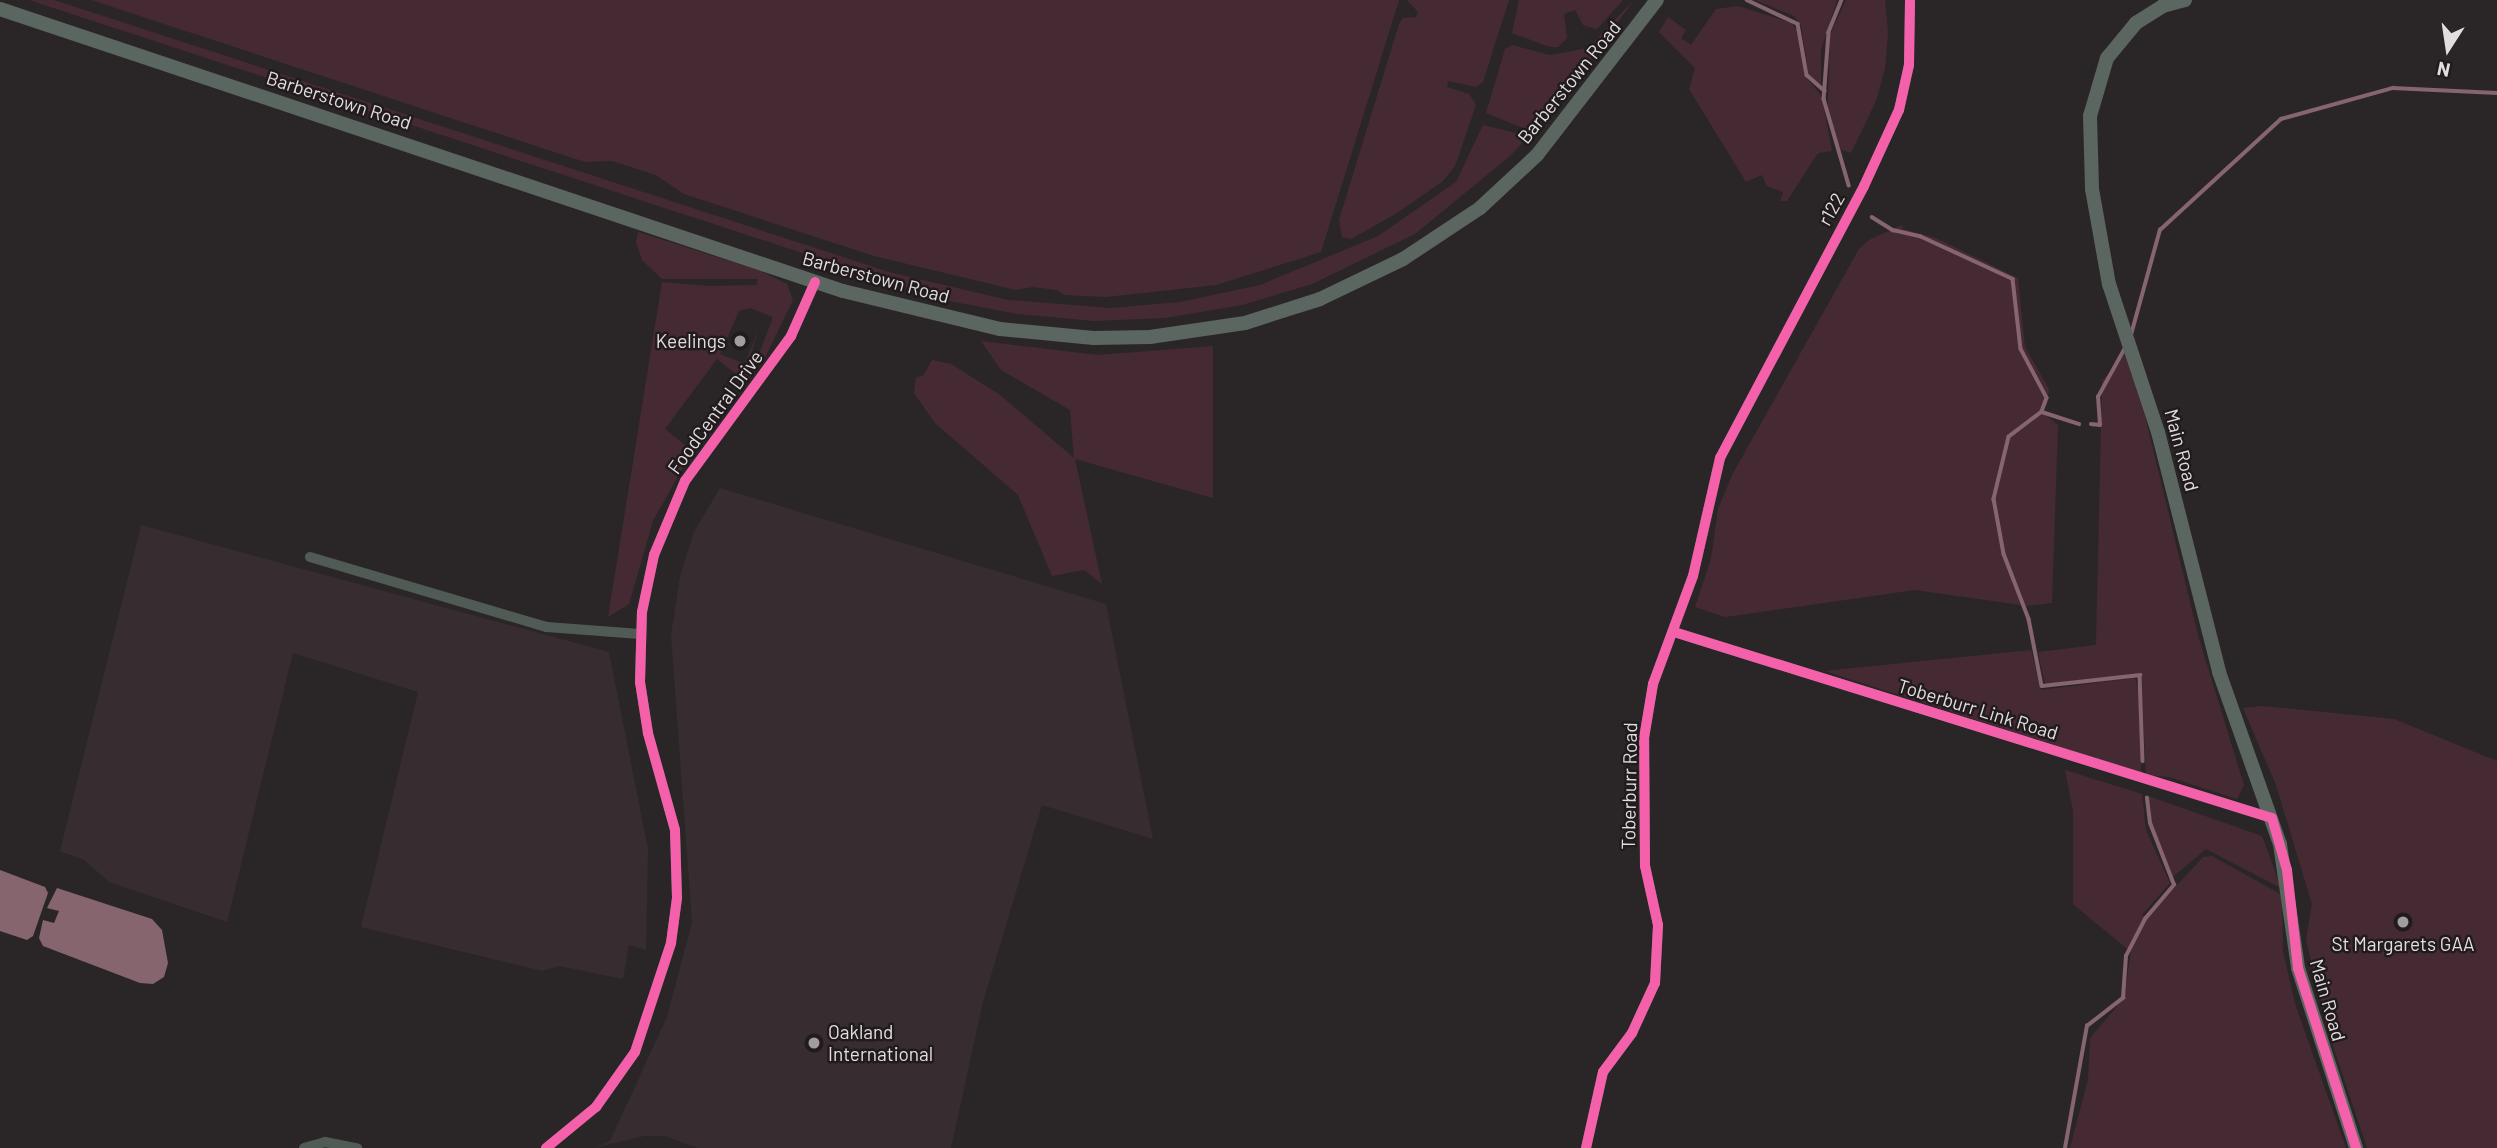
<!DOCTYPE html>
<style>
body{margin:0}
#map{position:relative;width:2497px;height:1148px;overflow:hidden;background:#2a2627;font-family:Barlow,sans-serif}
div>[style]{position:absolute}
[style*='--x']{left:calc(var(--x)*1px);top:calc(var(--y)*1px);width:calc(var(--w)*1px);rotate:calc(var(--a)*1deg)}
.built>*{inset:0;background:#372c2f}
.green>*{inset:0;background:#462a33}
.water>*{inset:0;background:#86656f}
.stream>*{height:3.5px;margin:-1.75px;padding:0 1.75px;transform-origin:1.75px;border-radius:1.75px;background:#86656f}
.minor>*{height:10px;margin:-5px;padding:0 5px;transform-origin:5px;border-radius:5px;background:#515b55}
.secondary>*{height:14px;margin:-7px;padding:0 7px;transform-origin:7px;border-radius:7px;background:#5a665f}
.cycleway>*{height:10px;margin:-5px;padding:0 5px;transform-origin:5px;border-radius:5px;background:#f560ab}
.dots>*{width:19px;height:19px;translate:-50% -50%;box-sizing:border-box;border:4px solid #211b1d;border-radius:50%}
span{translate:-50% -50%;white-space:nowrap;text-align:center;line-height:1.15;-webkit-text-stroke:5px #211b1d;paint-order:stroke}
.street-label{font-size:19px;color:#e2dedf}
.poi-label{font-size:19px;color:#e2dedf}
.right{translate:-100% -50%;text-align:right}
.left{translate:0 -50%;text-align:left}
.north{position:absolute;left:2413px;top:14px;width:70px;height:70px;-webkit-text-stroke:5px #211b1d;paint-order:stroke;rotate:192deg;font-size:19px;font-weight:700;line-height:28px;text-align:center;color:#e2dedf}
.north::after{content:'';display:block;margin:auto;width:24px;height:32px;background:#e2dedf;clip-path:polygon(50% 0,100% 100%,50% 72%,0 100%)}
</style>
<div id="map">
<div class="built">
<div style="clip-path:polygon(720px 488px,1106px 604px,1153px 839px,1042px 805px,983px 1002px,951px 1148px,698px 1148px,665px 1136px,644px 1136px,594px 1148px,610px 1141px,667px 1017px,692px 922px,671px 635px,680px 576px,694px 532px)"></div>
<div style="clip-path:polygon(141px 525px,609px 652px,648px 849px,646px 950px,629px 945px,623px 979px,559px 966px,542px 971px,361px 927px,418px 692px,293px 653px,227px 922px,109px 882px,84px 860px,60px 851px)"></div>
</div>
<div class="green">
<div style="clip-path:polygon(29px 0,54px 0,889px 272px,1008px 300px,1111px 308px,1180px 302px,1260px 285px,1378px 236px,1456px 182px,1483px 125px,1524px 135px,1526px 129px,1486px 113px,1505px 49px,1512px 45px,1550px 55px,1588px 48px,1634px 0,1551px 113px,1510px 156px,1415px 234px,1312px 284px,1242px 305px,1165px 318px,1094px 321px,1018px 314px,949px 301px)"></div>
<div style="clip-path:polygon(91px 0,1399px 0,1321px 252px,1216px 285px,1106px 297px,1065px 295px,1057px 290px,1033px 287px,1016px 290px,874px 256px,684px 194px,656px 175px,612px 161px,585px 162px)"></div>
<div style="clip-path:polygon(1407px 0,1509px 0,1483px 82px,1476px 87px,1448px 81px,1447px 87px,1469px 94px,1476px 105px,1455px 166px,1443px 181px,1397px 213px,1351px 239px,1342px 237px,1339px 220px,1399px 24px,1403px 18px,1416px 17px,1418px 12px)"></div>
<div style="clip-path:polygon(1519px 0,1623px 0,1597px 29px,1583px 25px,1575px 10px,1564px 14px,1567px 38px,1558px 47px,1550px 47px,1512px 33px)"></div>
<div style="clip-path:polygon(1755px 0,1837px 0,1821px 50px,1821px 85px,1809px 75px,1801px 25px,1794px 16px)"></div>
<div style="clip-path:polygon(1846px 0,1885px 0,1888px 33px,1885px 69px,1876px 101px,1851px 153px,1839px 149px,1828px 105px,1830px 35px)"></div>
<div style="clip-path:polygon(1738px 6px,1792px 23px,1800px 35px,1805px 76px,1822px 97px,1832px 151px,1818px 153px,1787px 201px,1780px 201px,1783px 192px,1767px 186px,1762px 175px,1746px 182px,1689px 89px,1695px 68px,1659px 32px,1668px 17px,1686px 30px,1681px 38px,1691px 45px,1716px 9px)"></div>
<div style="clip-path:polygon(1902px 225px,1903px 229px,1936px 238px,2018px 278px,2025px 347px,2049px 389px,2047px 405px,2040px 411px,2058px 425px,2052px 603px,2028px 606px,1915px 590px,1725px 617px,1695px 607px,1711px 559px,1718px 509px,1732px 475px,1859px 249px,1869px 240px)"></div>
<div style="clip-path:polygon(638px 232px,761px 271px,787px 284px,793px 300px,762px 364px,758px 357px,773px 317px,750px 308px,739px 311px,720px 354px,745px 364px,758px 330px,750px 358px,754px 372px,747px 383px,717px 359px,665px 429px,692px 451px,653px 521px,629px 604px,608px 617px,662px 282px,710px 286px,756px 285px,758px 279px,662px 279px,642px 260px,636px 242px)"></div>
<div style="clip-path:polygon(981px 341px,1098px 355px,1213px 346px,1213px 498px,1075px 459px,1102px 584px,1084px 570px,1052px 576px,1018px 495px,935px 423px,914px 393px,916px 377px,923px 376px,932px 360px,951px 364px,1000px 395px,1074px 458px,1070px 410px,1001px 370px)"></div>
<div style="clip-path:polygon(2125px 354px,2146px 420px,2198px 635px,2244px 785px,2237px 799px,2169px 777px,2146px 775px,2141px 674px,2045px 684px,2038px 652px,2096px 645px,2102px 381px)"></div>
<div style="clip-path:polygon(2031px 650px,2041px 690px,2135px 678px,2140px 697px,2141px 773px,1825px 671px)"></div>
<div style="clip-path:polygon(2262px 706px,2394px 719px,2497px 761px,2497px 1148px,2367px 1148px,2331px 1040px,2306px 940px,2312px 904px,2276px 785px,2243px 708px)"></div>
<div style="clip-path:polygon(2065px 770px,2142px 794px,2146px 830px,2170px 883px,2142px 915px,2146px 919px,2203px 857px,2212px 856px,2282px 895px,2283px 951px,2295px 1004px,2346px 1148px,2070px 1148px,2088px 1080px,2090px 1038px,2124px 998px,2131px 952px,2073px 904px,2073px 811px)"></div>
<div style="clip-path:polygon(2148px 796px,2262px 836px,2281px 888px,2206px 849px,2173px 877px,2151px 823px)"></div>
</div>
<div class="water">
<div style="clip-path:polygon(0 870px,45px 887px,48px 893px,33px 936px,27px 940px,0 931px)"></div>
<div style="clip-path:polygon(57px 888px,152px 919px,162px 930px,168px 963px,164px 977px,153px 984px,140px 983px,43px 946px,39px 938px,43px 920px,54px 923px,59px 911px,47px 908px)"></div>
</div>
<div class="stream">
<div style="--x:1747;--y:0;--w:56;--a:25.2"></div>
<div style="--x:1798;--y:24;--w:52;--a:80"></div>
<div style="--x:1807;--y:75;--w:24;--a:42"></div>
<div style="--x:1842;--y:0;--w:35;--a:112"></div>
<div style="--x:1829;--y:33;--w:66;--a:94.3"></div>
<div style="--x:1824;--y:99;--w:90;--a:73.8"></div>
<div style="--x:1872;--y:217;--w:25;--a:32"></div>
<div style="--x:1893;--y:230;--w:28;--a:13"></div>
<div style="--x:1920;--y:236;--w:102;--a:24.8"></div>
<div style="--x:2013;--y:279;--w:70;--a:83.5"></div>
<div style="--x:2021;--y:349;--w:55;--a:62"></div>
<div style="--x:2047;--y:398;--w:15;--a:110"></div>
<div style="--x:2042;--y:412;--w:41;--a:142.9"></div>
<div style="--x:2009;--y:437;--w:64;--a:103.6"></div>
<div style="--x:1994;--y:499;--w:56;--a:79.7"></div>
<div style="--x:2004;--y:554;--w:70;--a:69"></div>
<div style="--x:2029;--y:619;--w:68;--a:79"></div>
<div style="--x:2042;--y:686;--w:99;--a:-6.4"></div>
<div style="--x:2140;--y:675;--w:86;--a:88"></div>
<div style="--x:2131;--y:335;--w:109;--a:-74.6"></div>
<div style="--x:2160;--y:230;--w:164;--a:-42.5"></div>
<div style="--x:2281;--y:119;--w:116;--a:-15.5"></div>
<div style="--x:2393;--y:88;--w:104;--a:2.8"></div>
<div style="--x:2042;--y:412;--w:39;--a:18"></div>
<div style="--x:2091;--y:424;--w:9;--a:6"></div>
<div style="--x:2100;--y:425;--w:28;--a:-94"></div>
<div style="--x:2098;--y:397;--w:56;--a:-61.1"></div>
<div style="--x:2065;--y:1148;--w:124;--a:-79.8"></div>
<div style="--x:2087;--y:1026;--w:46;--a:-37.9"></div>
<div style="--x:2123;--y:998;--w:42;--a:-85.9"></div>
<div style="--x:2126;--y:956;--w:42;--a:-62.8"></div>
<div style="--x:2145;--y:919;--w:45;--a:-49.5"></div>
<div style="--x:2174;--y:885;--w:66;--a:-111.2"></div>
<div style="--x:2150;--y:823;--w:25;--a:-97"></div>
</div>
<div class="minor">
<div style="--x:310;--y:557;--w:247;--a:16.5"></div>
<div style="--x:547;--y:627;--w:93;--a:4.3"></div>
<div style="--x:1674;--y:632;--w:626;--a:17.28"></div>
<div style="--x:304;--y:1148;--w:22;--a:-16"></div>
<div style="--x:325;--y:1142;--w:33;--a:11"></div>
<div style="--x:546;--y:1148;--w:65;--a:-39.4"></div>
<div style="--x:596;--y:1107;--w:67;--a:-54.7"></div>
<div style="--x:635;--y:1052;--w:115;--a:-71.7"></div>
<div style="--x:671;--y:943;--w:45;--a:-82.4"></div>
<div style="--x:677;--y:898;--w:68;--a:-91.7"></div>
<div style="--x:675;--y:830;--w:101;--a:-105.6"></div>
<div style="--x:648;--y:733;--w:52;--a:-98.9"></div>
<div style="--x:640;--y:682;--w:70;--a:-88.4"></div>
<div style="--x:642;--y:612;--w:58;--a:-78.1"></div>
<div style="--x:654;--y:555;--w:80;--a:-67.3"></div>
<div style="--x:685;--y:481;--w:180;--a:-53.8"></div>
<div style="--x:791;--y:336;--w:59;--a:-66"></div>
<div style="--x:1586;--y:1148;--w:78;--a:-77.4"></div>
<div style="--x:1603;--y:1072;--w:49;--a:-53.4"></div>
<div style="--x:1632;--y:1033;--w:55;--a:-65.3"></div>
<div style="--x:1655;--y:983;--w:58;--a:-87"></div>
<div style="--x:1658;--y:925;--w:60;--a:-102.4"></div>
<div style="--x:1645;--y:866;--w:128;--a:-90.4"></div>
<div style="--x:1644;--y:738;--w:55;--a:-80.5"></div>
<div style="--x:1653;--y:684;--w:115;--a:-69.7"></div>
<div style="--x:1693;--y:576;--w:121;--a:-77.1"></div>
<div style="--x:1720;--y:458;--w:308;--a:-62.1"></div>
<div style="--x:1864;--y:186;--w:84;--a:-65.3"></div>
<div style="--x:1899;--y:110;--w:46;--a:-77.5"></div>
<div style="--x:1909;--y:65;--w:65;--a:-89.1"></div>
</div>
<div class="secondary">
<div style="--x:2185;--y:0;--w:23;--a:165"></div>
<div style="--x:2163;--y:6;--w:32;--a:148"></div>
<div style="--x:2136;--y:23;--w:45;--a:129.6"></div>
<div style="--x:2107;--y:58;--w:60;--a:106.3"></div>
<div style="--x:2090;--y:116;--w:73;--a:88.4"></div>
<div style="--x:2092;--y:189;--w:97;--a:79.9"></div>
<div style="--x:2109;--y:284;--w:156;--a:71.7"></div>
<div style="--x:2158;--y:432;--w:248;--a:75.7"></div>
<div style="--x:2219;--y:672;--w:182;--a:70.5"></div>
<div style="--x:2280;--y:844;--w:125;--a:81.7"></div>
<div style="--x:2298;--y:968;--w:189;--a:72.1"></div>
<div style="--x:0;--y:9;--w:889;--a:18.5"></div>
<div style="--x:843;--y:291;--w:162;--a:13.6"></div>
<div style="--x:1000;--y:329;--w:94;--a:5.5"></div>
<div style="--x:1094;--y:338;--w:56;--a:-1"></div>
<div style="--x:1150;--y:337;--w:96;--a:-8.4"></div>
<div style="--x:1245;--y:323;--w:79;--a:-17.7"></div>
<div style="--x:1320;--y:299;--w:92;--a:-25.7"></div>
<div style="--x:1403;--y:259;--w:92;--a:-33.5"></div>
<div style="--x:1480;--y:208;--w:78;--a:-42.9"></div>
<div style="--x:1537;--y:155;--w:196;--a:-52.3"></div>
</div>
<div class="cycleway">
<div style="--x:1674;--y:632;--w:626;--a:17.28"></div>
<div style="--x:2272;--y:818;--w:54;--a:73.9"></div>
<div style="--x:2287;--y:870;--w:99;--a:83.6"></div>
<div style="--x:2298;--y:968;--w:189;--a:72.1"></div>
<div style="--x:546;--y:1148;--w:65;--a:-39.4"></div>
<div style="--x:596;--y:1107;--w:67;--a:-54.7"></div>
<div style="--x:635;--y:1052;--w:115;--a:-71.7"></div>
<div style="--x:671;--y:943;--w:45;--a:-82.4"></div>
<div style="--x:677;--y:898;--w:68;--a:-91.7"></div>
<div style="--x:675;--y:830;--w:101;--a:-105.6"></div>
<div style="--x:648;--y:733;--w:52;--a:-98.9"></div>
<div style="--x:640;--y:682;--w:70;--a:-88.4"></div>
<div style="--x:642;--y:612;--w:58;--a:-78.1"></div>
<div style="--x:654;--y:555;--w:80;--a:-67.3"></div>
<div style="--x:685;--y:481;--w:180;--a:-53.8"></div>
<div style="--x:791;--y:336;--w:59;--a:-66"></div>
<div style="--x:1586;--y:1148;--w:78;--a:-77.4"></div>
<div style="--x:1603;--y:1072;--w:49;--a:-53.4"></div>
<div style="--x:1632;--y:1033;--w:55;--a:-65.3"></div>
<div style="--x:1655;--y:983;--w:58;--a:-87"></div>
<div style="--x:1658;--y:925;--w:60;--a:-102.4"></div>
<div style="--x:1645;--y:866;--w:128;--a:-90.4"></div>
<div style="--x:1644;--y:738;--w:55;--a:-80.5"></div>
<div style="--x:1653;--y:684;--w:115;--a:-69.7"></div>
<div style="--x:1693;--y:576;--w:121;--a:-77.1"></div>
<div style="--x:1720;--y:458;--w:308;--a:-62.1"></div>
<div style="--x:1864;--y:186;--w:84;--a:-65.3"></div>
<div style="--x:1899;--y:110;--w:46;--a:-77.5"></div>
<div style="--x:1909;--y:65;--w:65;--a:-89.1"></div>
</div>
<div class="dots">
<div style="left:740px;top:341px;background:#a29e9f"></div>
<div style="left:2403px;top:922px;background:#a29e9f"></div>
<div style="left:814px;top:1043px;background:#a29e9f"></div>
</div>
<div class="street-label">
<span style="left:1569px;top:82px;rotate:-51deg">Barberstown Road</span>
<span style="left:339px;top:100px;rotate:18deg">Barberstown Road</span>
<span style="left:1831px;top:209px;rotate:-61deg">r122</span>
<span style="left:876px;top:277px;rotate:15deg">Barberstown Road</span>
<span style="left:715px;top:412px;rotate:-54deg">FoodCentral Drive</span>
<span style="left:2182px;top:450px;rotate:75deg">Main Road</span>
<span style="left:1978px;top:709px;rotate:17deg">Toberburr Link Road</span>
<span style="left:1629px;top:786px;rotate:-89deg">Toberburr Road</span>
<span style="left:2328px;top:1000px;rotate:74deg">Main Road</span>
</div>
<div class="poi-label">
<span class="right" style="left:726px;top:341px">Keelings</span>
<span style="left:2403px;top:944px">St Margarets GAA</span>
<span class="left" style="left:828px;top:1043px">Oakland<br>International</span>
</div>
<div class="north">N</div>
</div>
